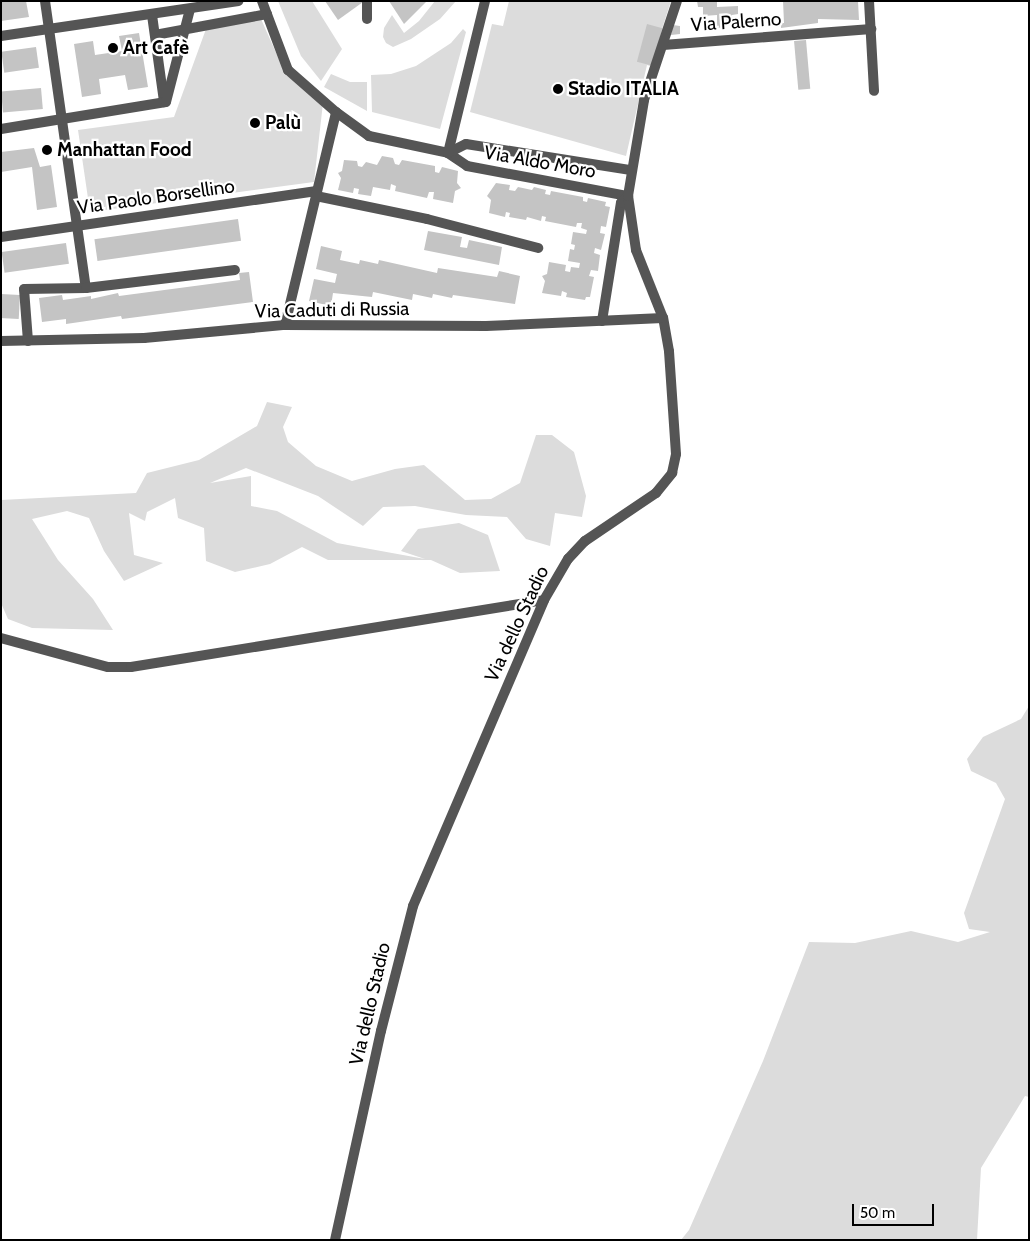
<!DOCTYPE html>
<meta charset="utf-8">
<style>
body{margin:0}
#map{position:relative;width:1030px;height:1241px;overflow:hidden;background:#fff;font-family:Cabin,sans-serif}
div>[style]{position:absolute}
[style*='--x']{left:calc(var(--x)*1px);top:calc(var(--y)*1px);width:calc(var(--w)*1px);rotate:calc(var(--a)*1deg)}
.green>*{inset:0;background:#dcdcdc}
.building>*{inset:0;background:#c4c4c4;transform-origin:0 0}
.street>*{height:10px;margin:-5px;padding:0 5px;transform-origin:5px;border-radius:5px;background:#555}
.dots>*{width:14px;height:14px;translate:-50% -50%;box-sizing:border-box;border:2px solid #fff;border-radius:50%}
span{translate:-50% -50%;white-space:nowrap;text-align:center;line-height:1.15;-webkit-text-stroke:4.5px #fff;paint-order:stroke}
.street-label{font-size:19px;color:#000}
.poi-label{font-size:19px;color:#000;font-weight:700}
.left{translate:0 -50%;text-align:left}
.frame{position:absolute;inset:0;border:2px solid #000;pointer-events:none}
.scale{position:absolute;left:852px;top:1204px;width:82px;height:22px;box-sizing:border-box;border:2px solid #000;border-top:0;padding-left:6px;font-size:15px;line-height:18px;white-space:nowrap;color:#000;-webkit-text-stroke:4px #fff;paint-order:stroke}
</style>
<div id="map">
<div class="green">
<div style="clip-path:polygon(278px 1px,312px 1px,342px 49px,321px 81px,301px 56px)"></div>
<div style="clip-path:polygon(435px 1px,456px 1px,440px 19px,411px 39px,393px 47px,386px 43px,383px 37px,384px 28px,392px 15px,404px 33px,419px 21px)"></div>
<div style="clip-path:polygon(509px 1px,671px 1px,650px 66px,647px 65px,626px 156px,470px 112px,492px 24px,503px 26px)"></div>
<div style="clip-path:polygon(261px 19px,286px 75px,323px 103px,314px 182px,90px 212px,78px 130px,174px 117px,206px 29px)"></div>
<div style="clip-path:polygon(463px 29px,466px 32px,440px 129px,372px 112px,371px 75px,391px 74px,416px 66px,451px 43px)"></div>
<div style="clip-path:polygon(331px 74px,350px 82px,367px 82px,367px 111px,324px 87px)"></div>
<div style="clip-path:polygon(267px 402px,292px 407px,283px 427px,288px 442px,316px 466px,352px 481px,395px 469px,424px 465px,465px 500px,491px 499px,520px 483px,536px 435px,552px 435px,574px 452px,586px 496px,582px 517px,555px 513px,550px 546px,526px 539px,507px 517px,466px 515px,415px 506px,383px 507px,363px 526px,318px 496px,246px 468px,210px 483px,251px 476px,251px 506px,277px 511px,337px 543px,425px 559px,401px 551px,418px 529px,459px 523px,488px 535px,500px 571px,460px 573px,431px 560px,328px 560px,302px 547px,270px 564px,235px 572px,206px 561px,204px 528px,178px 518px,175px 498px,147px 512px,145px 521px,129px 513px,134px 555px,163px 563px,124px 581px,104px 551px,89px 518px,67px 511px,32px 519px,58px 560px,93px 599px,113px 630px,32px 628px,8px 619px,1px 603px,1px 500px,136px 493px,147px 473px,199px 460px,257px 426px)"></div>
<div style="clip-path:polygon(1029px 706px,1029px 1097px,1025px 1096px,981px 1168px,977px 1240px,681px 1240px,689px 1230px,763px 1061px,809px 942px,855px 943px,911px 931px,958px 942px,990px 932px,969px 929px,964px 913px,1005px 799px,996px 783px,971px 771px,967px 759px,983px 737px,1021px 719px)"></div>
</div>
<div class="building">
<div style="clip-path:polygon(1px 1px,26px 1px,29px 17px,1px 21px)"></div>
<div style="clip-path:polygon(325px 1px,362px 1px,363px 2px,338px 20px)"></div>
<div style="clip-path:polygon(389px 1px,427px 1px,404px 24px)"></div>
<div style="clip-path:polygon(697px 1px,717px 1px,717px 7px,738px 6px,738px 14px,732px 15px,732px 23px,726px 23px,726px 27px,717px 28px,717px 15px,703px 16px,703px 7px,698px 7px)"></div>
<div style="clip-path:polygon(783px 1px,858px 1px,859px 20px,818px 19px,818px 23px,781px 28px,781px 23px,784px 23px)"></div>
<div style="left:647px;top:24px;width:16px;height:39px;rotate:15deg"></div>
<div style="clip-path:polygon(673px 25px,680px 26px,680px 34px,671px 35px)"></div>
<div style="clip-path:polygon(139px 33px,148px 87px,128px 90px,125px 75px,99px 79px,101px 94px,82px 97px,74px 44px,93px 41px,95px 55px,122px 51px,119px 36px)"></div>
<div style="left:806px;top:40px;width:49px;height:12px;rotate:85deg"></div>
<div style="left:36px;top:47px;width:21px;height:35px;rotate:82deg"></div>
<div style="left:41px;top:88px;width:21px;height:40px;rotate:85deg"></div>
<div style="clip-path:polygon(34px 148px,40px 167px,51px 165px,57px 207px,37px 210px,32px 167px,1px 172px,1px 152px)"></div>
<div style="clip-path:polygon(382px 156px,393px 158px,395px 164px,399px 165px,402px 160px,435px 166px,435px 172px,439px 173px,442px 167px,458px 171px,457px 183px,461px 188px,455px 191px,453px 203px,433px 199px,434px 192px,429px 192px,427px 198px,395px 191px,396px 186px,391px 184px,390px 190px,373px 187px,371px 196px,358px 194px,359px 189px,354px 188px,353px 193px,338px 190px,341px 178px,338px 173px,342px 171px,344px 160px,357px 161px,358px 166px,362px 167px,366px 162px,377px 165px)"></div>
<div style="clip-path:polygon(496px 183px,510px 185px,509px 190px,515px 191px,518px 187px,532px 190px,534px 187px,546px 190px,545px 194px,550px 195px,551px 191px,583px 197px,583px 201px,587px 202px,588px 198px,606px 202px,605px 206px,610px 207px,606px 227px,601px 226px,600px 233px,605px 234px,601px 250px,595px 248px,594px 253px,600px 255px,598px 271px,591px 270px,589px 276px,594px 277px,590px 297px,586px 297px,585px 300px,566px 297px,567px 293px,562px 291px,561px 296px,542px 293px,545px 281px,542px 276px,547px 274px,549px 262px,566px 265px,565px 271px,570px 272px,571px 267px,579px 268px,580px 263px,568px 261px,570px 249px,574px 250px,575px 245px,571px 244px,573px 232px,586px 234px,587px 230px,581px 228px,582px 223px,577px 223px,576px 227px,545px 221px,546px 217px,542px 216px,541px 221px,527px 217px,526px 220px,509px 217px,510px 213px,506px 212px,505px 217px,489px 213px,491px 200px,487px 196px)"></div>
<div style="left:238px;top:219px;width:22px;height:145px;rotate:82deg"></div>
<div style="clip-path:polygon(428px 231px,462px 237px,460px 247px,467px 248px,469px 240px,502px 247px,499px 265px,424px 250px)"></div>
<div style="left:66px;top:243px;width:21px;height:65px;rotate:82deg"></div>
<div style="clip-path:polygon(321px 246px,342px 251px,340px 260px,359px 264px,360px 260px,378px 264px,379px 260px,437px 273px,438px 268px,497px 277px,499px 271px,520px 276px,515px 304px,453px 295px,452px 298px,433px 294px,432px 298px,413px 294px,412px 300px,373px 292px,372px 297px,333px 293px,331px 306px,309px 301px,314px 279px,335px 283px,337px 274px,316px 269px)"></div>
<div style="clip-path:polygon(249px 272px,253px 302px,122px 319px,121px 316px,66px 324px,66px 319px,42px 322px,39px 298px,62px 295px,63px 300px,91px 296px,91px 299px,118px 293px,119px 296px,240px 280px,239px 273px)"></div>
<div style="left:1px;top:294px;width:19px;height:24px;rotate:3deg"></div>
</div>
<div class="street">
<div style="--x:45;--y:1;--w:290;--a:81.9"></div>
<div style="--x:262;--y:1;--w:74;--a:69.4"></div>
<div style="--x:288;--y:70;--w:64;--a:41.2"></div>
<div style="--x:336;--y:112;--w:41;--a:36"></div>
<div style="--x:369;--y:136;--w:81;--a:12.1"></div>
<div style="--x:448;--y:153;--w:23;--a:34"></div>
<div style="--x:467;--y:166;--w:164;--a:10.6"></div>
<div style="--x:869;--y:1;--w:90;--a:86.8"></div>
<div style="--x:152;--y:15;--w:88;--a:82.1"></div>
<div style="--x:367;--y:19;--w:18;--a:-90"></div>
<div style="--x:155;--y:35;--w:114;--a:-10.6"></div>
<div style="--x:1;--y:36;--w:240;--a:-8.4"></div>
<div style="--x:663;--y:45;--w:209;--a:-4.4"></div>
<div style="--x:1;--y:129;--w:167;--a:-9.3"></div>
<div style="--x:166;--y:102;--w:96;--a:-75.5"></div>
<div style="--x:448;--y:153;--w:20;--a:-27"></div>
<div style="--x:466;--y:144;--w:167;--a:9"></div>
<div style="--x:448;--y:153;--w:156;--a:-76.3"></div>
<div style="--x:316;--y:196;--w:113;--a:11.7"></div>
<div style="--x:427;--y:219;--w:115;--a:14.6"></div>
<div style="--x:1;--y:237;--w:319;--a:-8.3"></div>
<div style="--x:602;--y:321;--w:120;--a:-80.9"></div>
<div style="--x:621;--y:203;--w:10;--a:-45"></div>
<div style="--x:285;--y:325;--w:219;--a:-76.5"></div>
<div style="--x:1;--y:341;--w:143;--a:-1.2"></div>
<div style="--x:144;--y:338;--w:142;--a:-5.3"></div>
<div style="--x:285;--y:325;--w:201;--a:0.3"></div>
<div style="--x:486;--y:326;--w:177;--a:-2.6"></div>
<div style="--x:28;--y:341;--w:52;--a:-94.4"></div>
<div style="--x:24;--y:289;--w:62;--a:-0.9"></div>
<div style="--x:86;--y:288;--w:150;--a:-6.9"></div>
<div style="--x:1;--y:638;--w:111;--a:15.2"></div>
<div style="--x:108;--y:667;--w:23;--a:0"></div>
<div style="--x:131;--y:667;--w:418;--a:-9.2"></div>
<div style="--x:335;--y:1240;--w:214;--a:-77.6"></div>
<div style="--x:381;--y:1031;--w:129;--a:-75.6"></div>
<div style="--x:413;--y:906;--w:333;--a:-66.8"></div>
<div style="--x:544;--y:600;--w:48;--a:-59.7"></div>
<div style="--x:568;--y:559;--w:25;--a:-47"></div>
<div style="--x:585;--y:541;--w:86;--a:-34.1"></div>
<div style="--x:656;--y:493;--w:26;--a:-51"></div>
<div style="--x:672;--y:473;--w:19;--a:-78"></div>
<div style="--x:676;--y:454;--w:103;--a:-93.9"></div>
<div style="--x:669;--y:351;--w:34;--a:-100"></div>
<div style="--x:663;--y:318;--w:73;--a:-111.7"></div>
<div style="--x:636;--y:250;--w:55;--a:-98.4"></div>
<div style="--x:628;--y:196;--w:97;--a:-80.5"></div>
<div style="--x:644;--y:100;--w:104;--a:-71.6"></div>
</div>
<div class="dots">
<div style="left:113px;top:48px;background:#000"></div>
<div style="left:558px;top:89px;background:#000"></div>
<div style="left:255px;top:123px;background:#000"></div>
<div style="left:47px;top:150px;background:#000"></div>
</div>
<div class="street-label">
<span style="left:736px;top:22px;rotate:-4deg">Via Palerno</span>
<span style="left:540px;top:162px;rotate:10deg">Via Aldo Moro</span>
<span style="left:156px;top:197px;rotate:-8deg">Via Paolo Borsellino</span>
<span style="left:332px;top:310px;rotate:-1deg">Via Caduti di Russia</span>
<span style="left:517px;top:624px;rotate:-65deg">Via dello Stadio</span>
<span style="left:370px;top:1004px;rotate:-77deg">Via dello Stadio</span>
</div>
<div class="poi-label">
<span class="left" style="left:123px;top:48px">Art Cafè</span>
<span class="left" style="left:568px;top:89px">Stadio ITALIA</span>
<span class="left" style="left:265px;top:123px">Palù</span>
<span class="left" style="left:57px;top:150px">Manhattan Food</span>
</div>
<div class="frame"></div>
<div class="scale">50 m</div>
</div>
